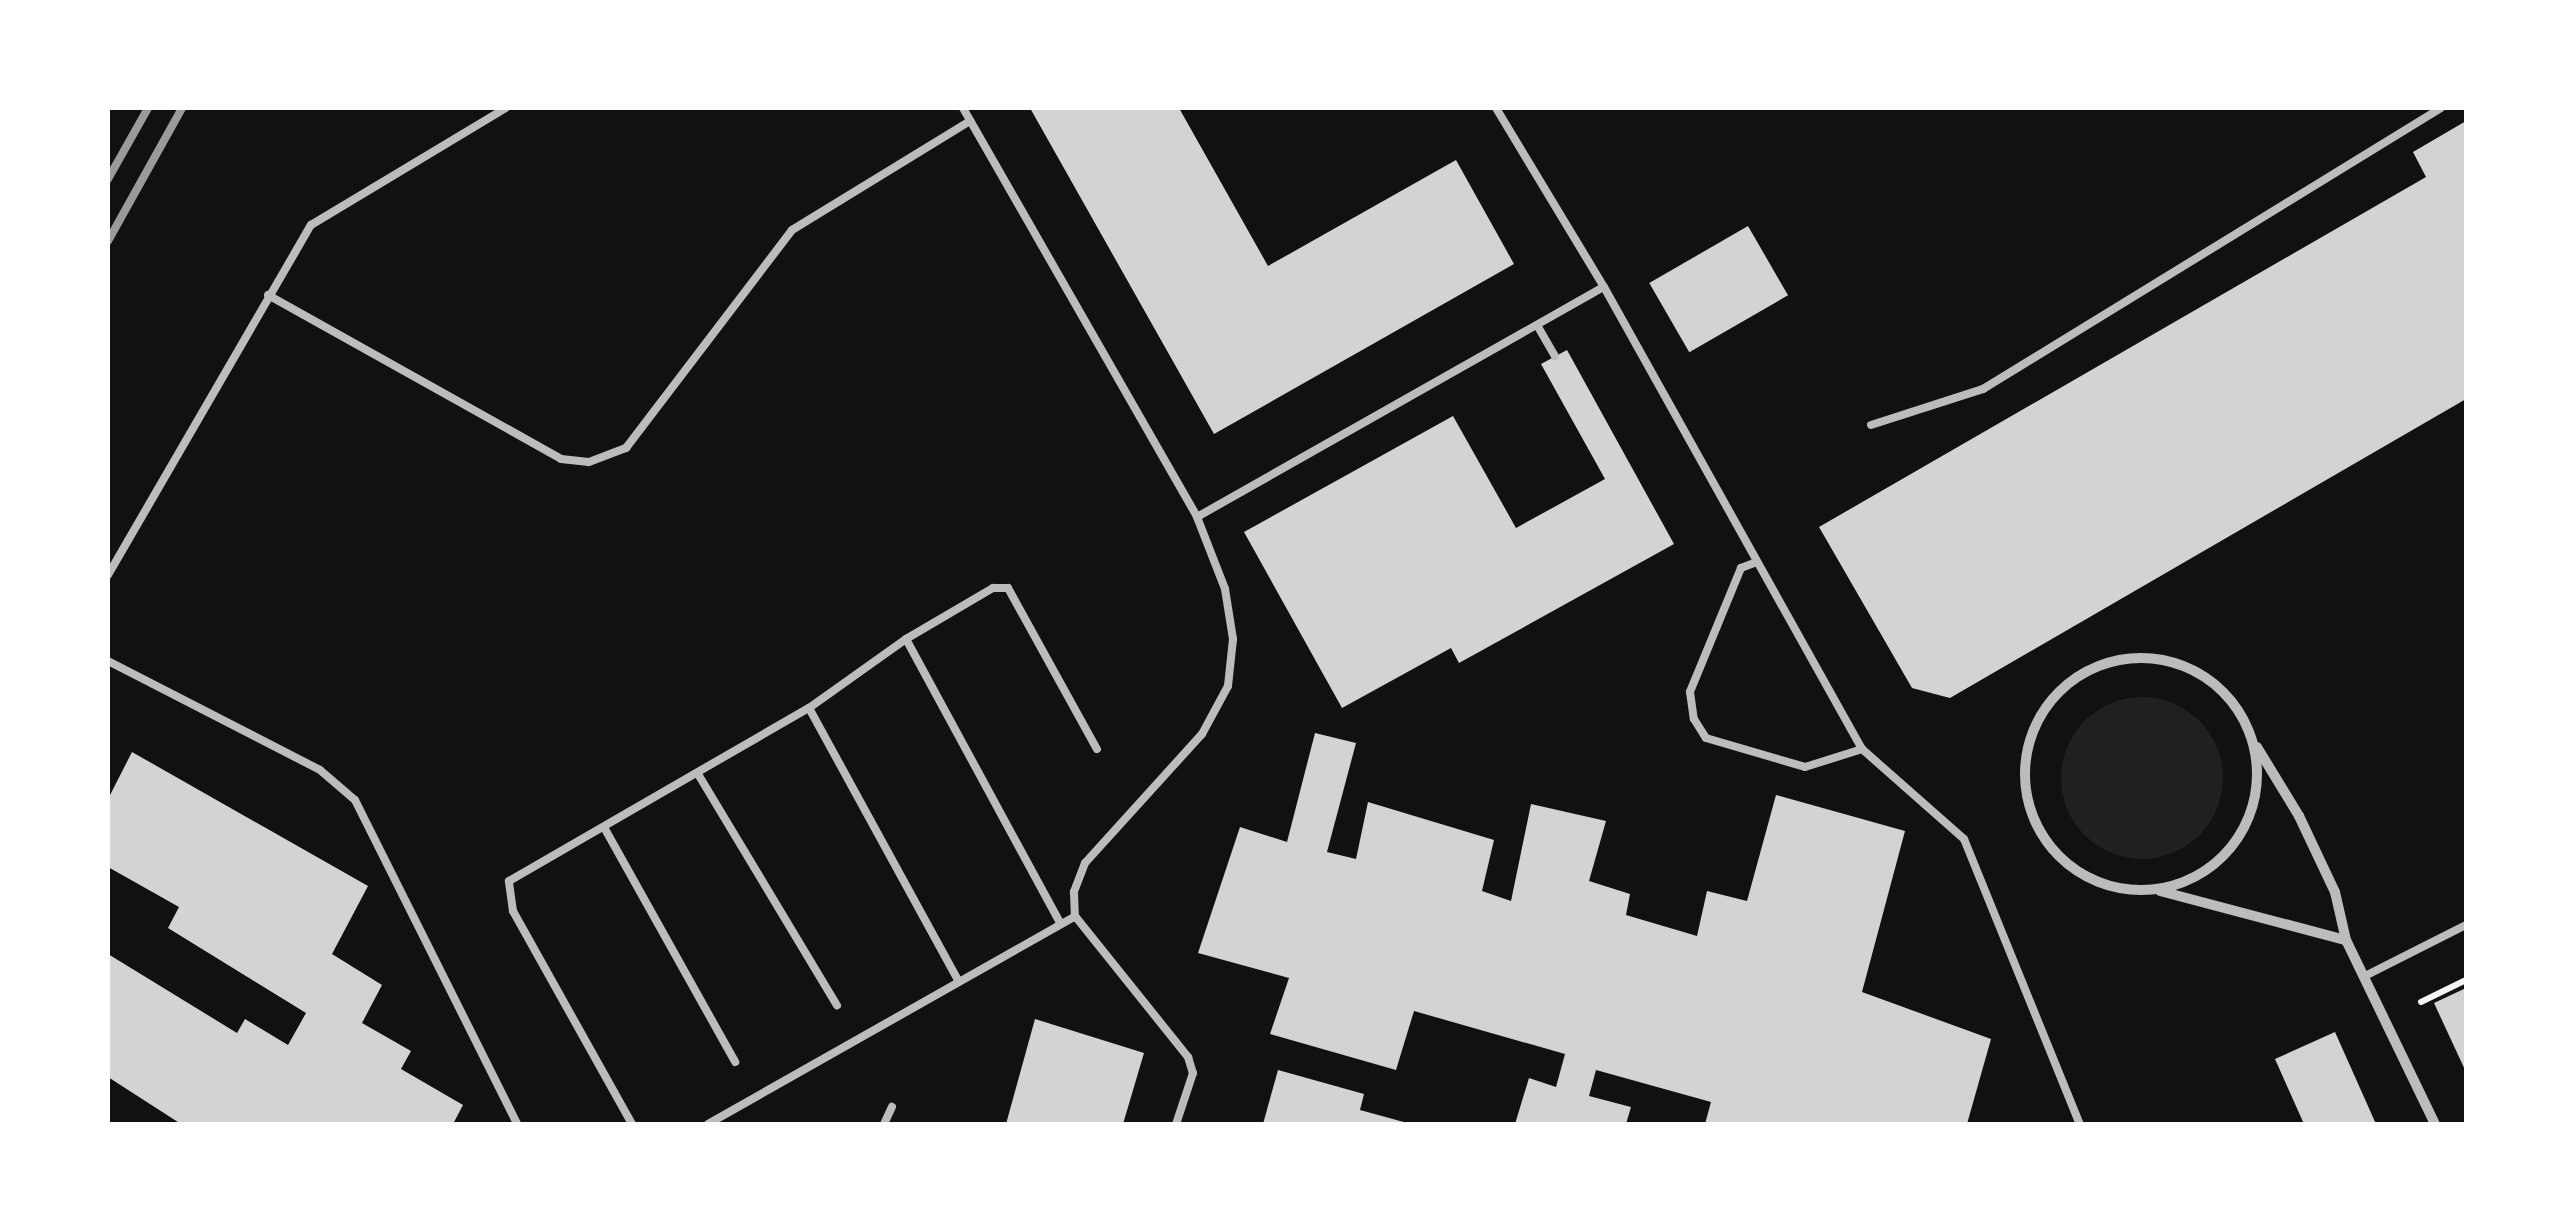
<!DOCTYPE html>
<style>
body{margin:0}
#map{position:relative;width:2574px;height:1232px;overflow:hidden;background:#111;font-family:Manrope,sans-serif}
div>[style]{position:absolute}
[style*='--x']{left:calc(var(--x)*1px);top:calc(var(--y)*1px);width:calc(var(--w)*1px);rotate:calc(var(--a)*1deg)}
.green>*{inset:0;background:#202020}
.round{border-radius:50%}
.building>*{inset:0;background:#d3d3d3;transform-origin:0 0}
.path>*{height:6px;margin:-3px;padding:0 3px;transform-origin:3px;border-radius:3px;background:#f5f5f5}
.service>*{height:8px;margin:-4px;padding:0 4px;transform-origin:4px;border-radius:4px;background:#bcbcbc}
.minor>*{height:10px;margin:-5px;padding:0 5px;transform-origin:5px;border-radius:5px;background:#bcbcbc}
.minor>.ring{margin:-5px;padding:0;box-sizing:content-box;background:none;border:10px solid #bcbcbc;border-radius:50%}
.rail>*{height:8px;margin:-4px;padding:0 4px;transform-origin:4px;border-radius:4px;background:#9a9a9a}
span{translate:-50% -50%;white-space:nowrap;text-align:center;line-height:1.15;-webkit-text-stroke:8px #fff;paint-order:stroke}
.frame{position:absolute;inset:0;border:110px solid #fff;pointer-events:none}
</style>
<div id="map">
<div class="green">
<div class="round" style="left:2061px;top:697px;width:162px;height:162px"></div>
</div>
<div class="building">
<div style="clip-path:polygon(1030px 108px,1179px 108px,1268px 266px,1456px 160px,1514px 264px,1214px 434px)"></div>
<div style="clip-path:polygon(2466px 121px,2466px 399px,1950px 698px,1912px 688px,1819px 527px,2426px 177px,2413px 152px)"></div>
<div style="left:1748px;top:226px;width:80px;height:114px;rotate:60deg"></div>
<div style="clip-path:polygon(1567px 350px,1674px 544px,1459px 663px,1451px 648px,1342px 708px,1244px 532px,1453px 416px,1516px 528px,1605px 479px,1541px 364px)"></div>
<div style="clip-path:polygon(1315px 733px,1356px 743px,1327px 852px,1356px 859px,1368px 802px,1494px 840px,1482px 891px,1511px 901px,1531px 804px,1606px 821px,1589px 881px,1630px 894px,1626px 915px,1697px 936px,1707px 891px,1747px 901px,1776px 795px,1905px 831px,1862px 992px,1991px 1039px,1967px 1124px,1705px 1124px,1711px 1102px,1596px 1070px,1589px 1096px,1631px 1107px,1626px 1124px,1515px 1124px,1529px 1078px,1556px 1087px,1565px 1054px,1414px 1011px,1396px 1070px,1270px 1034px,1289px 978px,1198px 953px,1240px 827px,1287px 842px)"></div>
<div style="clip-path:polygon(132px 752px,368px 886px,332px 954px,382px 985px,362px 1023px,411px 1051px,401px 1069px,463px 1105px,453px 1124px,181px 1124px,108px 1077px,108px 954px,237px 1033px,245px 1019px,288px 1045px,306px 1013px,168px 928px,179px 907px,108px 867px,108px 799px)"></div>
<div style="clip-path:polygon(2466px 988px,2466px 1072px,2434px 1003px)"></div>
<div style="clip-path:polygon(1035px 1019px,1144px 1053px,1123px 1124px,1006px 1124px)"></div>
<div style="clip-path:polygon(2335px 1032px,2376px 1124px,2304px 1124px,2275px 1059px)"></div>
<div style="clip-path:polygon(1278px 1070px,1364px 1094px,1360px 1110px,1411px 1124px,1263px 1124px)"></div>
</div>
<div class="path">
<div style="--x:2421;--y:1002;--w:50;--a:-26.1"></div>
</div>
<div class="service">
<div style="--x:963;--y:108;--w:471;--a:60.2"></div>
<div style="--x:1197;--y:517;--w:77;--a:68.7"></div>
<div style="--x:1225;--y:589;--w:51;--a:80.9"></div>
<div style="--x:1233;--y:639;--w:47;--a:96.1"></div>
<div style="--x:1228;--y:686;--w:55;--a:118.4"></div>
<div style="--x:1202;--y:734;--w:174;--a:132.2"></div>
<div style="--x:1085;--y:863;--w:31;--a:111"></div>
<div style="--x:1074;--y:892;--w:24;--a:88"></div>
<div style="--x:1075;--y:916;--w:181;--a:51.3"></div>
<div style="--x:1188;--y:1057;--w:17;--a:73"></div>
<div style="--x:1193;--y:1073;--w:54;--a:108.4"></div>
<div style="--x:1496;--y:108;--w:209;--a:58.9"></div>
<div style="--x:1604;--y:287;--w:529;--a:60.82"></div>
<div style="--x:1862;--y:749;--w:136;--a:41.4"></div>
<div style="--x:1964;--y:839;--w:308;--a:67.9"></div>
<div style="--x:268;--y:295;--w:336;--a:29.2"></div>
<div style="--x:561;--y:459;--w:28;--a:6"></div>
<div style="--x:589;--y:462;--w:40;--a:-21"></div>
<div style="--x:626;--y:448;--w:274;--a:-52.7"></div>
<div style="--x:792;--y:230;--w:209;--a:-31.5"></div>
<div style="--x:1537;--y:325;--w:36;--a:60"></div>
<div style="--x:1871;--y:425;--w:118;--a:-17.8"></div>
<div style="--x:1983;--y:389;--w:537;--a:-31.53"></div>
<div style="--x:1197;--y:517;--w:467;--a:-29.5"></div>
<div style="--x:1754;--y:563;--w:14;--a:159"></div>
<div style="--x:1741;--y:568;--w:134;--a:112.4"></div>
<div style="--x:1690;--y:692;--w:27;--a:82"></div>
<div style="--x:1694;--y:719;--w:22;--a:58"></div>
<div style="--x:1706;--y:738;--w:103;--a:16.3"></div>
<div style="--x:1805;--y:767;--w:60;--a:-17.5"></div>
<div style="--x:108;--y:575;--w:405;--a:-59.9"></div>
<div style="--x:311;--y:225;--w:227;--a:-31"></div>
<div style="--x:906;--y:639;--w:101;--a:-30.4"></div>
<div style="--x:993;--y:588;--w:15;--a:0"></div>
<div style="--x:1008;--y:588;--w:184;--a:61.1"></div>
<div style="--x:108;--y:661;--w:238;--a:27.2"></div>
<div style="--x:320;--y:770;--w:46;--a:40.6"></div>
<div style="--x:355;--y:800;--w:362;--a:63.4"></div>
<div style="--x:809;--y:708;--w:312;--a:61.3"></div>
<div style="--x:698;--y:774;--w:270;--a:59"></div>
<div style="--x:605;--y:829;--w:267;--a:60.8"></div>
<div style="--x:2365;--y:976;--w:113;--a:-26.8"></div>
<div style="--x:632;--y:1124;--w:244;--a:-119.2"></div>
<div style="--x:513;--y:911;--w:30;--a:-98"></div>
<div style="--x:509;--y:881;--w:346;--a:-30"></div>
<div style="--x:809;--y:708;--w:119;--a:-35.4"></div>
<div style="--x:906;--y:639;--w:324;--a:61.5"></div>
<div style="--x:708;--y:1124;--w:422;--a:-29.5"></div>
<div style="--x:884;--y:1124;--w:19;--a:-65"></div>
</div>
<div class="minor">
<div class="ring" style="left:2025px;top:658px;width:222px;height:222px"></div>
<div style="--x:2257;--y:747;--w:81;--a:58.7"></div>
<div style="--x:2299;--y:816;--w:84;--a:64.7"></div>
<div style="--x:2335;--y:892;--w:49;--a:77.1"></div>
<div style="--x:2346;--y:940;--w:204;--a:64.2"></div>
<div style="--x:2160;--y:891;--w:192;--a:14.8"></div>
</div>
<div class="rail">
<div style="--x:108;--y:179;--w:81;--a:-60.6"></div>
<div style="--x:108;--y:241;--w:152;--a:-60.9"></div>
</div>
<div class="frame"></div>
</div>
